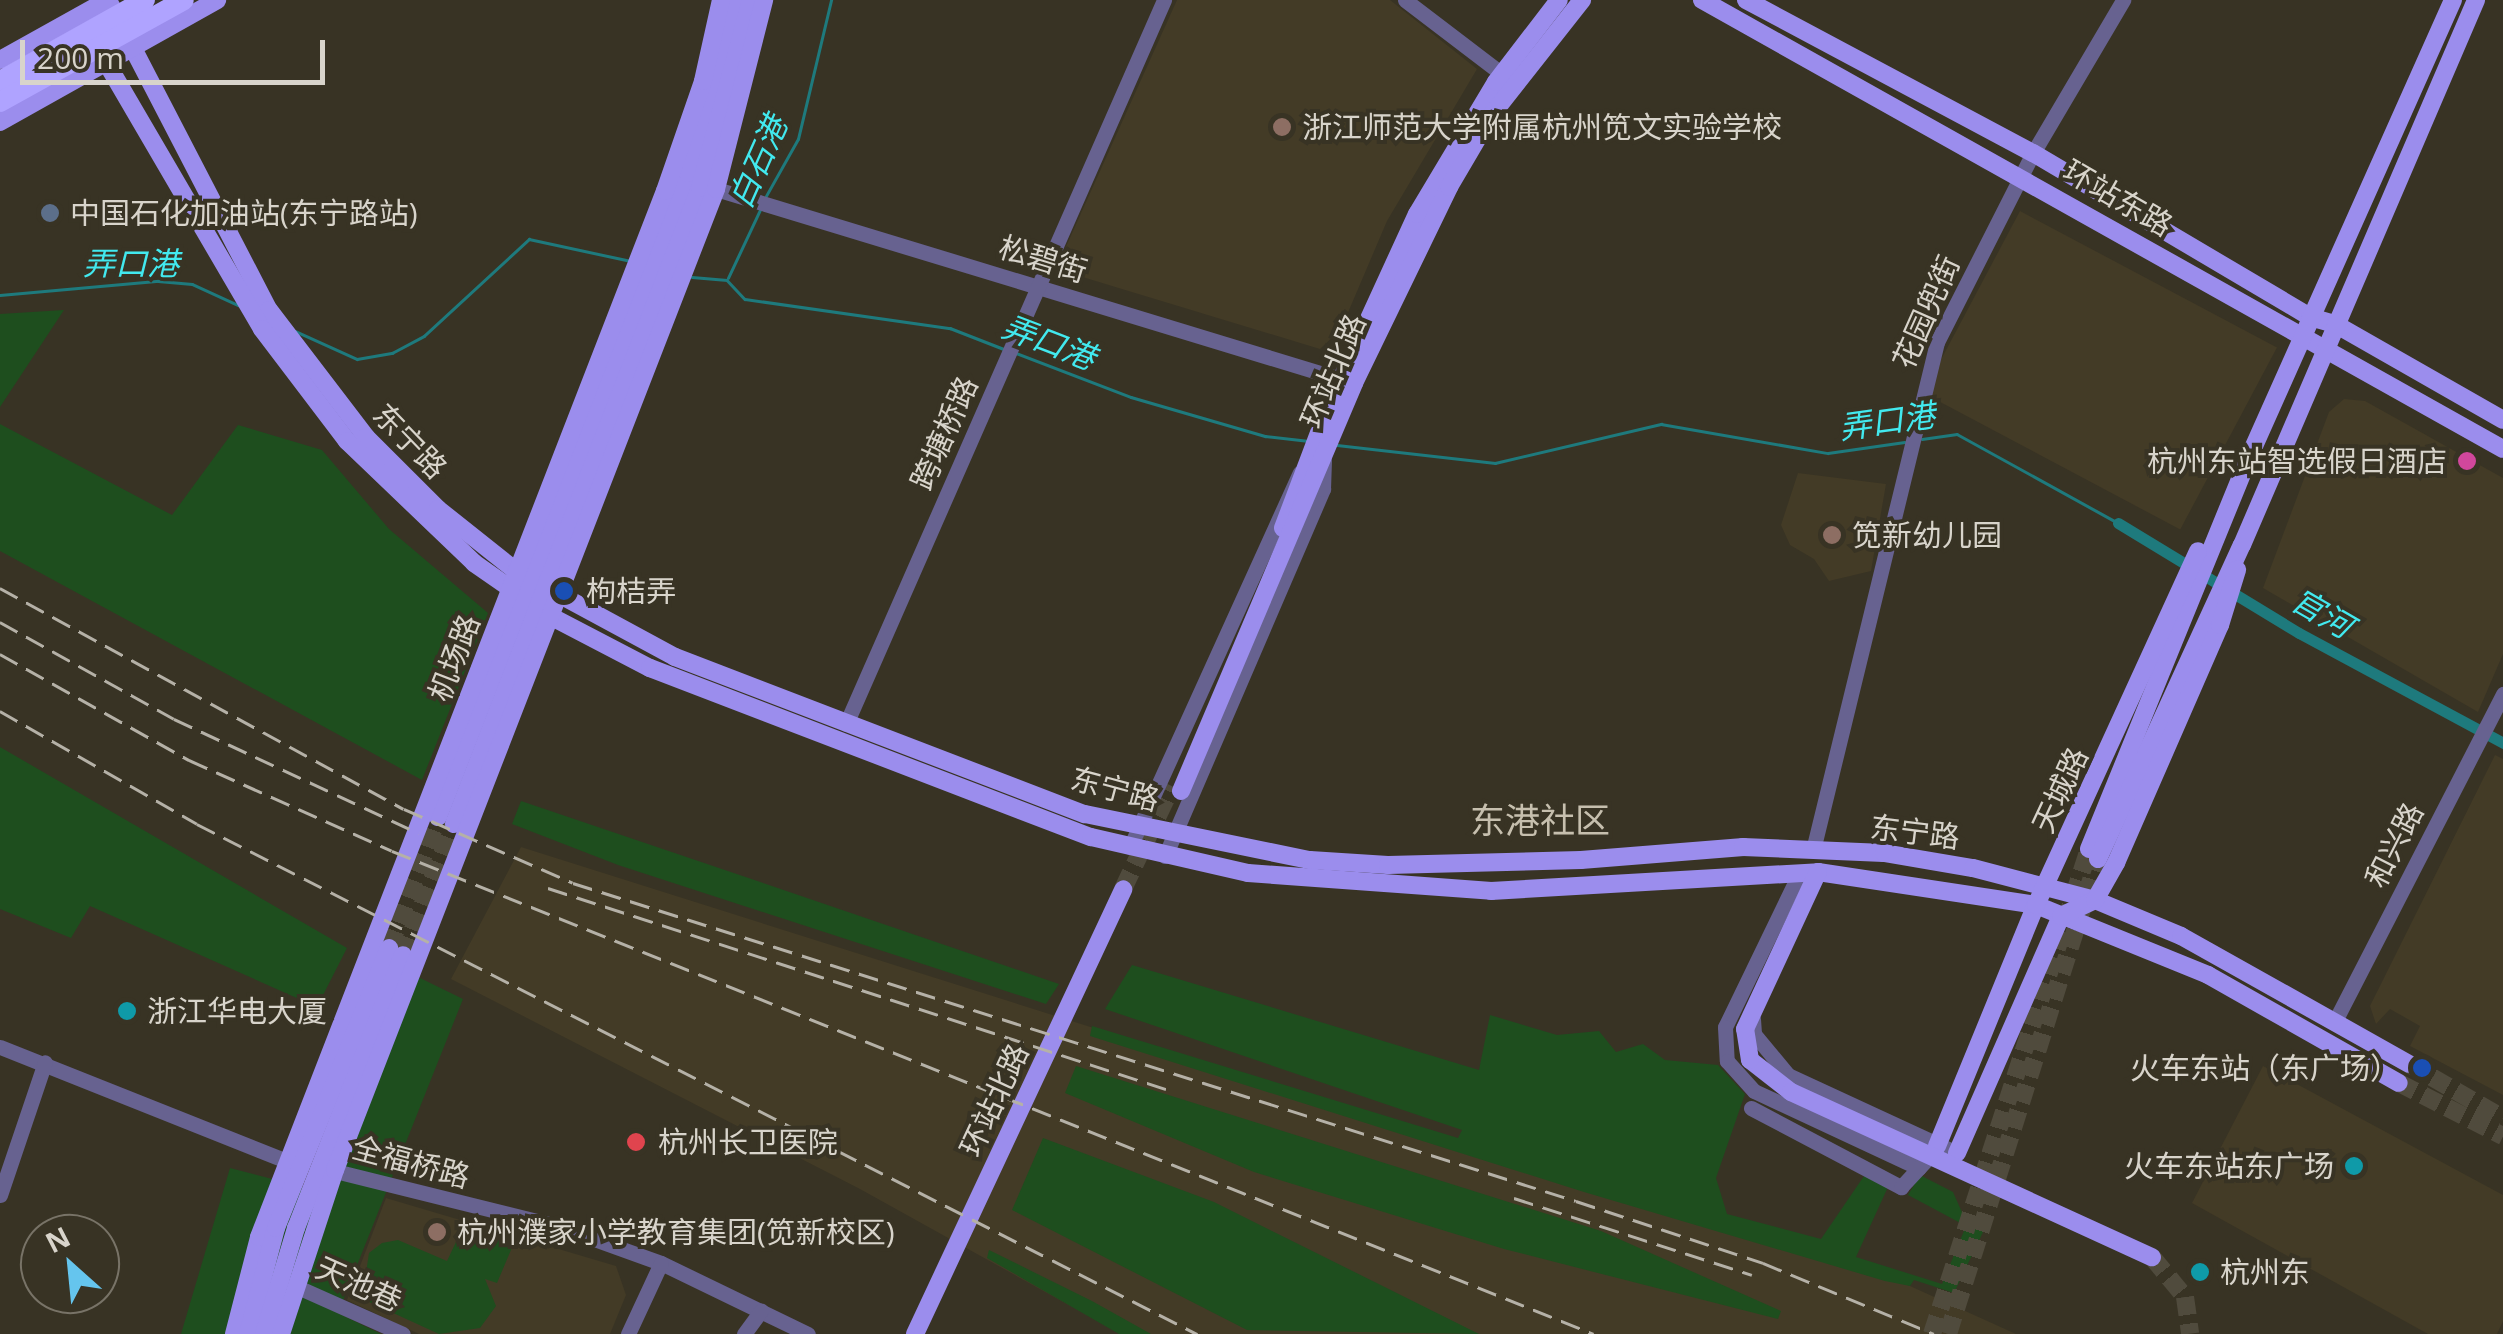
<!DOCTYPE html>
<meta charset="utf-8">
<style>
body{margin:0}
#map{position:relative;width:2503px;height:1334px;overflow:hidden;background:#383324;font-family:"Open Sans","Noto Sans SC",sans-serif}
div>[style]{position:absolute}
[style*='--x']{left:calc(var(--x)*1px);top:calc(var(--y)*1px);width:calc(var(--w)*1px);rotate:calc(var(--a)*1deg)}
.built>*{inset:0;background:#433b26;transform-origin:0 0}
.green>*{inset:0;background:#1e4e1e}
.stream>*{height:2.5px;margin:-1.25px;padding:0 1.25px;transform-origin:1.25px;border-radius:1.25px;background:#1e7a7d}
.canal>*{height:11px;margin:-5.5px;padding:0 5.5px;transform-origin:5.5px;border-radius:5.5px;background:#1e7a7d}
.major-tunnel>*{height:18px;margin-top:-9px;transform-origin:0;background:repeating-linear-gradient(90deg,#504b3d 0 18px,transparent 0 27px)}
.minor>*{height:15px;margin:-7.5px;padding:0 7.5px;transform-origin:7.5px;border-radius:7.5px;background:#676290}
.major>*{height:18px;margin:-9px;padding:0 9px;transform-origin:9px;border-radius:9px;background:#9b8ded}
.rail>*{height:2.5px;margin-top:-1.25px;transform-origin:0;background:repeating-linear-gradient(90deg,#b5b1a7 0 20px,transparent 0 30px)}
.major-bridge>*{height:18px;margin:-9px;padding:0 9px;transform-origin:9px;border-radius:9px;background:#9b8ded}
.highway-bridge>*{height:20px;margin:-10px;padding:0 10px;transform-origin:10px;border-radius:10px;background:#afa3ff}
.dots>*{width:28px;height:28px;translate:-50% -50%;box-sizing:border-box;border:5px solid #383324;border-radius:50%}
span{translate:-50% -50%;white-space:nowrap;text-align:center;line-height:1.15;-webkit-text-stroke:8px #383324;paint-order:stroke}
.poi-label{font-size:30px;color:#d8d4cb}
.left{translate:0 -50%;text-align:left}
.right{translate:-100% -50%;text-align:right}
.street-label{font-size:30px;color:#d8d4cb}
.water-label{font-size:32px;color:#42e9ef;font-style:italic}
.quarter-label{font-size:35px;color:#c6bfae}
.north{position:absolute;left:20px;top:1214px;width:100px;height:100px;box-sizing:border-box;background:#383324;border:2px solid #787367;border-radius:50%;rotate:333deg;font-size:28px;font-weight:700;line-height:40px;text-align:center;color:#d8d4cb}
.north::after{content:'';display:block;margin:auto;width:35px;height:45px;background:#65c5ee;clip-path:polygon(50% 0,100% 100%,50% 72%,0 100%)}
.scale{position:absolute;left:20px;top:40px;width:305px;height:45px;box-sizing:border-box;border:5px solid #d8d4cb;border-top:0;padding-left:12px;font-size:30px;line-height:35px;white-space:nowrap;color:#d8d4cb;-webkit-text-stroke:8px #383324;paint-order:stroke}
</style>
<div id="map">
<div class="built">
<div style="clip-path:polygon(1177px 0,1390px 0,1477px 69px,1387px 221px,1341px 329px,1320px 349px,1066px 272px,1064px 251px)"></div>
<div style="left:2020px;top:211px;width:291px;height:206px;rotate:28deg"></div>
<div style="clip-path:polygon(2344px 399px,2365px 401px,2503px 478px,2503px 654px,2478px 712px,2263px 588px,2329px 412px)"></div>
<div style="clip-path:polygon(1798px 473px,1886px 484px,1871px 571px,1829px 581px,1814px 559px,1790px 545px,1781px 525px)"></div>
<div style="clip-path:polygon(2495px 755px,2503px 759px,2503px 1095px,2410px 1046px,2420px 1026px,2390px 1009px,2376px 1024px,2370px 1006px)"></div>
<div style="clip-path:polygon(521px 847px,1910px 1286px,2016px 1334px,1121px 1334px,860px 1189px,451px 979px)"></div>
<div style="clip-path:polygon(2263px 1066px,2503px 1195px,2503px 1321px,2497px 1334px,2428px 1334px,2192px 1203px)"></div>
<div style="clip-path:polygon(386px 1198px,616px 1266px,626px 1295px,610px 1334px,419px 1334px,347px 1300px)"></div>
</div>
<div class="green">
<div style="clip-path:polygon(64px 310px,0 407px,0 314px)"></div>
<div style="clip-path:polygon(0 424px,172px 515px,238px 425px,322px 450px,389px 529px,488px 613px,422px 780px,0 551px)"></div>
<div style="clip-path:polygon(0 747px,347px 948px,317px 1007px,90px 906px,71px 938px,0 909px)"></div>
<div style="clip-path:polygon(521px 801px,766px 884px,1059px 984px,1046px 1004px,618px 865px,512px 824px)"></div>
<div style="clip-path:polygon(1132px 965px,1479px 1070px,1490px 1015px,1557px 1035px,1599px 1031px,1616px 1052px,1643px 1044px,1665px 1060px,1718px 1065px,1745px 1094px,1716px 1178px,1727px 1214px,1821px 1239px,1864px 1176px,1888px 1187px,1856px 1257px,1942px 1284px,1966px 1226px,1908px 1195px,1920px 1175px,1953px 1192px,1965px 1219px,1984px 1230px,1954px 1293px,1914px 1280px,1910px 1286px,1885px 1281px,1584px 1192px,1090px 1036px,1092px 1026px,1458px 1138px,1462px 1130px,1105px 1009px)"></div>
<div style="clip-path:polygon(418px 977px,463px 999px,338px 1313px,381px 1334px,181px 1334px,230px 1168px,322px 1192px)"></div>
<div style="clip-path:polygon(1076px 1066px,1601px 1231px,1781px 1311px,1778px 1319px,1504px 1249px,1254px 1172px,1065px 1093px)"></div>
<div style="clip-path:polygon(1043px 1138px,1214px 1202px,1479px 1334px,1247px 1330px,1012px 1210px)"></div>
<div style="clip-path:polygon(464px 1225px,513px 1245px,497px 1283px,485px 1279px,496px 1306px,480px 1328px,439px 1334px,354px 1295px,358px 1285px,364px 1286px,369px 1253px,382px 1243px,398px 1240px,447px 1261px)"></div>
<div style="clip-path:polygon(989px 1250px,1092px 1301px,1151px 1334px,1119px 1334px,987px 1258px)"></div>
</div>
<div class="stream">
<div style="--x:766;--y:196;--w:65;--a:-60.7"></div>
<div style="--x:798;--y:139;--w:143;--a:-76.6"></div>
<div style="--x:692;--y:277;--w:35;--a:5"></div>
<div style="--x:727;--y:280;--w:26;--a:47"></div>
<div style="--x:745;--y:299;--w:207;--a:8.1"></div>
<div style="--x:950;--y:328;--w:58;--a:21.3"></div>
<div style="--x:728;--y:278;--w:77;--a:-64.8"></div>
<div style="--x:0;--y:295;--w:159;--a:-5.1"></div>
<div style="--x:158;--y:281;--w:34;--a:5"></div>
<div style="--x:192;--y:284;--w:51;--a:24.5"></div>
<div style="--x:295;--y:331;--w:68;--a:24.3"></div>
<div style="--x:357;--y:359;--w:36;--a:-10"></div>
<div style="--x:392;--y:353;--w:36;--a:-28"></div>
<div style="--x:424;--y:336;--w:143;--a:-42.7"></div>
<div style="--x:529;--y:239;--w:104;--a:12.2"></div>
<div style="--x:1016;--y:353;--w:123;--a:20.9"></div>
<div style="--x:1131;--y:397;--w:140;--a:16.2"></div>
<div style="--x:1265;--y:436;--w:44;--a:6.5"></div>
<div style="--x:1922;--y:439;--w:35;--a:-8"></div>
<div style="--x:1957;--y:434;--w:184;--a:28.9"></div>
<div style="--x:1337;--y:445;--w:159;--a:6.5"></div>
<div style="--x:1495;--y:463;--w:171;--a:-13.2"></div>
<div style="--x:1661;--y:424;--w:169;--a:9.9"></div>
<div style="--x:1828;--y:453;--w:77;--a:-8.2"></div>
</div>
<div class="canal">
<div style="--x:2118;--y:523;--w:212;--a:31.3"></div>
<div style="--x:2299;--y:633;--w:232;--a:28.3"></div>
</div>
<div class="major-tunnel">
<div style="--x:1123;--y:889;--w:114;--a:-64.6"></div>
<div style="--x:389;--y:948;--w:140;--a:-69.5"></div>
<div style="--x:403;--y:955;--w:141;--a:-68.7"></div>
<div style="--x:2409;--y:1064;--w:108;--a:29.9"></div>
<div style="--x:2399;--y:1083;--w:117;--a:27"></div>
<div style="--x:2152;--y:1257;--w:52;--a:50.5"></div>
<div style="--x:2185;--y:1297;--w:37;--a:82"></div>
<div style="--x:1932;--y:1334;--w:510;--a:-72.06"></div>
<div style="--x:1948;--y:1334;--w:498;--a:-72.5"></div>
</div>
<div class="minor">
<div style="--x:1405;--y:0;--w:122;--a:37.3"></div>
<div style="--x:716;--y:189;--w:663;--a:16.93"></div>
<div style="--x:846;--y:724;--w:791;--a:-66.29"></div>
<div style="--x:1130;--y:847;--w:411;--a:-65.6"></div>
<div style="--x:1813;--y:850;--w:523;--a:-76.28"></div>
<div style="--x:1937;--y:342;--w:212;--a:-63.1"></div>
<div style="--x:2033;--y:153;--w:178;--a:-59.5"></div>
<div style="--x:1165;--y:856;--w:400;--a:-66.7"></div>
<div style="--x:1323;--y:489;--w:29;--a:-88"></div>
<div style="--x:1800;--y:872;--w:172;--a:115.8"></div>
<div style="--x:1725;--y:1027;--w:34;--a:87"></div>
<div style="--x:1727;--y:1061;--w:40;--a:48"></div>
<div style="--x:1754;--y:1091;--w:182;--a:25"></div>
<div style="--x:1753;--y:1019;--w:15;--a:86"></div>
<div style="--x:1754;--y:1034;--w:53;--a:50.3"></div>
<div style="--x:1788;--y:1075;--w:186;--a:24.8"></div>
<div style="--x:2335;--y:1021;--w:368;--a:-62.8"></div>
<div style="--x:0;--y:1047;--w:322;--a:21.7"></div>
<div style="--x:1751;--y:1108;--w:170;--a:27.8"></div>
<div style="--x:1901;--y:1187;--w:35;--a:-47"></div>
<div style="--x:327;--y:1169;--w:238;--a:13.9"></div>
<div style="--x:558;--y:1226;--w:109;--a:19.8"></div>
<div style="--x:661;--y:1263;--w:163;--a:25.8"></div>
<div style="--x:0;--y:1195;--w:140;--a:-71.3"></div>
<div style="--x:293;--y:1285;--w:120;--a:24"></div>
<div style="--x:628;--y:1334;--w:78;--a:-65.1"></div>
<div style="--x:744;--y:1334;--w:29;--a:-54"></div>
</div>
<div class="major">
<div style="--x:108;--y:0;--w:349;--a:62.6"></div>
<div style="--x:269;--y:310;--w:160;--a:52.6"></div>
<div style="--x:366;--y:437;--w:102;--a:45"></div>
<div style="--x:438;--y:509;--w:100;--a:38.5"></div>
<div style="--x:516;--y:571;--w:181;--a:28.4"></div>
<div style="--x:675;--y:657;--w:439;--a:21"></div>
<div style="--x:1085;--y:814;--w:230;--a:11.6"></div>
<div style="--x:1310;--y:860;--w:78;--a:3.7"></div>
<div style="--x:1388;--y:865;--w:193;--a:-1.5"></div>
<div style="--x:1581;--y:860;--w:163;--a:-4.6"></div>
<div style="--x:1743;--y:847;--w:141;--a:2.4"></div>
<div style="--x:1884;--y:853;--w:90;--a:9.6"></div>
<div style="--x:1973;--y:868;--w:126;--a:14.7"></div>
<div style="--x:2095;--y:900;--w:93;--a:22.7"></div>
<div style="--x:2181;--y:936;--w:261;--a:29.3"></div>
<div style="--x:1702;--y:0;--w:918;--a:29.27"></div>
<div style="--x:1746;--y:0;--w:325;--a:28.1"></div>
<div style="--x:2033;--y:153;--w:322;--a:30.6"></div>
<div style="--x:2310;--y:317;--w:26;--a:16"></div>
<div style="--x:2335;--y:324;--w:193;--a:29.7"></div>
<div style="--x:0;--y:60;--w:124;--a:-29.1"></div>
<div style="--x:106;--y:62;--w:309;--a:59.7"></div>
<div style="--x:262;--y:329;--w:141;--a:52.8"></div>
<div style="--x:347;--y:441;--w:176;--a:43.8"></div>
<div style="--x:474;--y:563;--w:93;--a:34.9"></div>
<div style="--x:550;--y:616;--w:113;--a:27.5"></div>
<div style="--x:650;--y:668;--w:472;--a:21"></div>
<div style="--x:1091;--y:837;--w:161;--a:12.9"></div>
<div style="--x:1248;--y:873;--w:244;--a:4.2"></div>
<div style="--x:1491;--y:891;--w:328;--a:-3.3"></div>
<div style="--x:1818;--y:872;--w:220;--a:8.6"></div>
<div style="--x:2036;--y:905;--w:186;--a:22.1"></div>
<div style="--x:2208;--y:975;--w:219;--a:29.5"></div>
<div style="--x:0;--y:122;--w:249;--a:-29.3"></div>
<div style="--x:1283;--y:528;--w:130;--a:-69.3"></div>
<div style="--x:1329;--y:406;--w:211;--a:-65.4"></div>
<div style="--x:1417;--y:214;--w:154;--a:-59.1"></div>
<div style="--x:1496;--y:82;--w:103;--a:-52.5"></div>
<div style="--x:1181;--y:791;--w:443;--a:-67"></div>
<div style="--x:1354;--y:383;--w:218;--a:-64.1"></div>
<div style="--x:1449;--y:187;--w:81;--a:-59.6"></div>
<div style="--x:1490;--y:117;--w:149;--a:-51.8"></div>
<div style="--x:438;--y:817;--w:691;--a:-68.78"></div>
<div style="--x:688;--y:173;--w:180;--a:-74.5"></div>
<div style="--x:454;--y:824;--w:682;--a:-68.85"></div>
<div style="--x:700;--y:188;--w:195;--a:-74.8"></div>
<div style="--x:2089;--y:849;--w:416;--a:-67.8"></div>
<div style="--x:2246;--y:464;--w:508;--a:-65.96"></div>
<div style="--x:2098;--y:859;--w:345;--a:-65.4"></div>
<div style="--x:2242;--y:545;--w:593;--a:-66.76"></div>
<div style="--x:1791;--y:1092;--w:52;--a:-142"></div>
<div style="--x:1750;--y:1060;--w:31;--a:-99"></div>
<div style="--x:1745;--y:1029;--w:173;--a:-65.1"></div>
<div style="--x:1937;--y:1146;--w:261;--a:-67.7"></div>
<div style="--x:2036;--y:905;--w:389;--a:-65.4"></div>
<div style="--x:1957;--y:1153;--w:259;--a:-66.3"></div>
<div style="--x:2061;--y:916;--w:38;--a:-25"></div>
<div style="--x:2095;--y:900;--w:43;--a:-60.4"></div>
<div style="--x:2116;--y:863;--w:260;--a:-66.4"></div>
<div style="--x:2220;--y:625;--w:58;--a:-72.8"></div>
<div style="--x:234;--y:1334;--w:100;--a:-75.5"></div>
<div style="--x:259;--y:1237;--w:1122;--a:-68.79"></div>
<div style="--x:665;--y:191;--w:116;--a:-70.9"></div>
<div style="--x:703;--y:81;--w:83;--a:-77.5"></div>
<div style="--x:248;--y:1334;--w:110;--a:-75.2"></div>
<div style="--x:276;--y:1228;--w:302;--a:-68"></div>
<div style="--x:264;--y:1334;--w:111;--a:-73.2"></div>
<div style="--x:296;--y:1228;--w:293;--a:-68.6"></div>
<div style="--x:281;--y:1334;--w:173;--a:-71.8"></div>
<div style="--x:335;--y:1170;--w:1052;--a:-68.77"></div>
<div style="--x:716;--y:189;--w:195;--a:-75.7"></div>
<div style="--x:915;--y:1334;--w:491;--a:-64.9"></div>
</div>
<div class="rail">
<div style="--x:0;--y:588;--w:460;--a:28.7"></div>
<div style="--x:404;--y:809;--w:184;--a:23.6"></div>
<div style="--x:573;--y:883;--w:1052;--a:17.59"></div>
<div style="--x:1576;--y:1201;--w:197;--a:18.3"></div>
<div style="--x:1763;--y:1263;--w:185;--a:22.5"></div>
<div style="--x:0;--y:622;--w:199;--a:29.1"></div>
<div style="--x:174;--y:719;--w:270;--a:25"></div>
<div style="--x:0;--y:654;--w:217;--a:29.3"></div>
<div style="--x:189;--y:760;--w:222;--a:24.1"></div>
<div style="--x:392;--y:851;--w:1295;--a:21.89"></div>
<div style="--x:0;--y:711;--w:227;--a:29.8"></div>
<div style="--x:197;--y:824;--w:1123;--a:27.02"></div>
<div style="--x:548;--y:888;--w:650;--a:18.02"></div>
<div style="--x:1514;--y:1198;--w:250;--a:17.9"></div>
</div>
<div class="major-bridge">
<div style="--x:1791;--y:1092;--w:397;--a:24.6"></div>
</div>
<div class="highway-bridge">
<div style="--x:0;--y:81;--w:166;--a:-29.2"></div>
<div style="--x:0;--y:102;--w:210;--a:-29"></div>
</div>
<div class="dots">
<div style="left:1282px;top:127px;background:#8d6e63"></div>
<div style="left:50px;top:213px;background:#5c6f8a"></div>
<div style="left:2467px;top:461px;background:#d1479c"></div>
<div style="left:1832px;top:535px;background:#8d6e63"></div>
<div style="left:564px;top:591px;background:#1a4fb4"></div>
<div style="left:127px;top:1011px;background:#0f9aa8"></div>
<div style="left:2422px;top:1068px;background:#1a4fb4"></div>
<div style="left:636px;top:1142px;background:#e0444e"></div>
<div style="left:2354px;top:1166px;background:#0f9aa8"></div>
<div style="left:437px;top:1232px;background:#8d6e63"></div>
<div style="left:2200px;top:1272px;background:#0f9aa8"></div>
</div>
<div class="poi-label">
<span class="left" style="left:1302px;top:127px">浙江师范大学附属杭州笕文实验学校</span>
<span class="left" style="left:70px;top:213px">中国石化加油站(东宁路站)</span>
<span class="right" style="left:2447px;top:461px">杭州东站智选假日酒店</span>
<span class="left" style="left:1852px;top:535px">笕新幼儿园</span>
<span class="left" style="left:586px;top:591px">枸桔弄</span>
<span class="left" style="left:147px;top:1011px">浙江华电大厦</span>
<span class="right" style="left:2400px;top:1068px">火车东站（东广场）</span>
<span class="left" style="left:658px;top:1142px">杭州长卫医院</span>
<span class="right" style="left:2334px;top:1166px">火车东站东广场</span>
<span class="left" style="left:457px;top:1232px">杭州濮家小学教育集团(笕新校区)</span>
<span class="left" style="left:2220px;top:1272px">杭州东</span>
</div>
<div class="street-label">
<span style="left:2118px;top:198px;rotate:30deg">环站东路</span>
<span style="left:1043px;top:259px;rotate:17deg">松碧街</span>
<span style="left:1926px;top:312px;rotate:-66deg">花园兜街</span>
<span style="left:1333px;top:371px;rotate:-67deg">环站北路</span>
<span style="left:944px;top:433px;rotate:-66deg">跨塘桥路</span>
<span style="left:410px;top:441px;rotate:46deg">东宁路</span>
<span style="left:454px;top:658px;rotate:-69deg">机场路</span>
<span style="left:1115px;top:789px;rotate:15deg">东宁路</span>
<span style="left:2060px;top:790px;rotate:-65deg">天城路</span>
<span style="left:1915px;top:832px;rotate:7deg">东宁路</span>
<span style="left:2394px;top:845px;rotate:-63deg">和兴路</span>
<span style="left:994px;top:1100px;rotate:-65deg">环站北路</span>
<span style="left:411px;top:1162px;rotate:15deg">全福桥路</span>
<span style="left:359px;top:1284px;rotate:24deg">天池巷</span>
</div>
<div class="water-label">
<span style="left:758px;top:162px;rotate:-66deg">白石港</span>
<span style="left:131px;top:263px">弄口港</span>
<span style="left:1049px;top:342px;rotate:21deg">弄口港</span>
<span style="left:1887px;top:421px;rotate:-8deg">弄口港</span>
<span style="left:2322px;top:613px;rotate:30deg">官河</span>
</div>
<div class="quarter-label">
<span style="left:1540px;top:820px">东港社区</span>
</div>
<div class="north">N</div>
<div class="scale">200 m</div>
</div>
